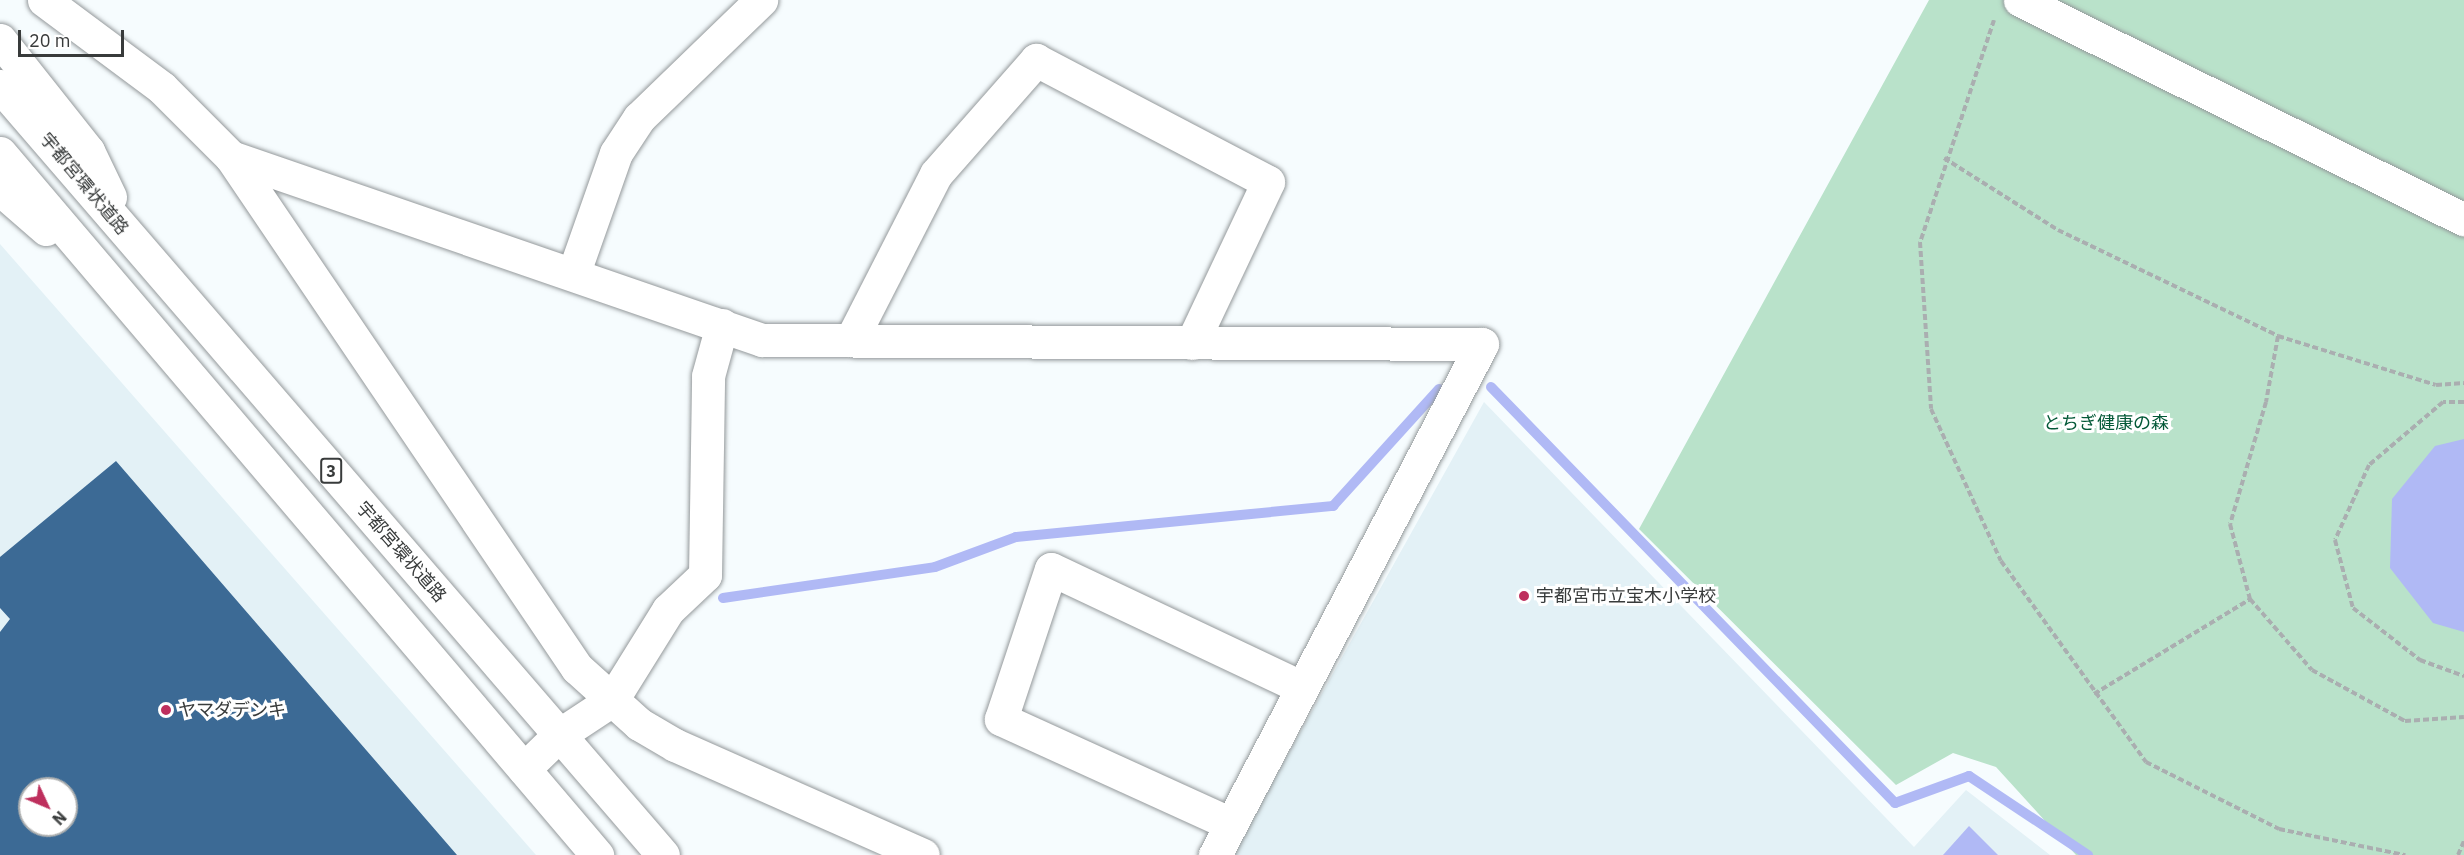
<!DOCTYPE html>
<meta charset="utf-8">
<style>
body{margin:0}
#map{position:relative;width:2464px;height:855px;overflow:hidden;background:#f6fcfe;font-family:"IBM Plex Sans","Noto Sans JP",sans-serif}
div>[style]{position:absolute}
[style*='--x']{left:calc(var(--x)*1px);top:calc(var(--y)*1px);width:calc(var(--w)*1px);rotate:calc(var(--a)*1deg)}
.built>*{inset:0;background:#e3f1f6}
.green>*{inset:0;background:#b9e2ca}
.water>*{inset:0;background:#b0b9f5}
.stream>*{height:10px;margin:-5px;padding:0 5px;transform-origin:5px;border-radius:5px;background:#b0b9f5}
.building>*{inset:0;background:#3c6a95}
.path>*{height:4px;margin-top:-2px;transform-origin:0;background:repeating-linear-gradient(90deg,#aaaeb0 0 6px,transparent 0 9px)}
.roads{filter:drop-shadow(0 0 2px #94999b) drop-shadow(0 0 2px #94999b)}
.minor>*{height:33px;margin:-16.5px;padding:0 16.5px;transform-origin:16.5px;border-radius:16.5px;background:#fff}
.major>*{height:33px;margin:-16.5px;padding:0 16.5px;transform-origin:16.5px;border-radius:16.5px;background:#fff}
.dots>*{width:16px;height:16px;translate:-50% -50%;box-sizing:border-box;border:3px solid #fff;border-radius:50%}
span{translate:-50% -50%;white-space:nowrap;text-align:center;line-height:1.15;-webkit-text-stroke:6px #fff;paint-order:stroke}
.shield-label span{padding:2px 4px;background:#fff;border:2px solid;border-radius:4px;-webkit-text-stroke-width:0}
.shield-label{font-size:16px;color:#383b3b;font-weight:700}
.street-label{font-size:18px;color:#383b3b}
.park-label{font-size:18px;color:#035837}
.poi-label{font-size:18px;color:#383b3b}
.left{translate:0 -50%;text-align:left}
.north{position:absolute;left:18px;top:777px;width:60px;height:60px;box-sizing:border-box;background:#fff;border:2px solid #afb1b1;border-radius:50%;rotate:134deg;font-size:16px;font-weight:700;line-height:24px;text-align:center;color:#383b3b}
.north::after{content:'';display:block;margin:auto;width:21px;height:27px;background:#be2f5d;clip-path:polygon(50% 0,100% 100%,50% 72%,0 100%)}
.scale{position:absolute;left:18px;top:30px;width:106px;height:27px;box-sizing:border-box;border:3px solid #383b3b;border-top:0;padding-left:8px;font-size:18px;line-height:21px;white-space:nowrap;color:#383b3b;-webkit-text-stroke:4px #fff;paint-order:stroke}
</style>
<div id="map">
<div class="built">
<div style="clip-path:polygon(evenodd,0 244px,536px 855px,0 855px,0 244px,30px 789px,66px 789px,66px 825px,30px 825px,30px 789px)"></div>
<div style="clip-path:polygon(1484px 402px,1914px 847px,1966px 790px,2050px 855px,1232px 855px)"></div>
</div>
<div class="green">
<div style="clip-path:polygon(1929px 0,2464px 0,2464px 855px,2076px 855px,1996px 767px,1953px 753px,1896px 785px,1639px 529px)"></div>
</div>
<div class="water">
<div style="clip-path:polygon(2464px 439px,2464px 632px,2433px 623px,2390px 568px,2392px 499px,2435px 446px)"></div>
<div style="clip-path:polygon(1969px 826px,1998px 855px,1943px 855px)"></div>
</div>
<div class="stream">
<div style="--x:1491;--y:387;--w:580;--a:45.84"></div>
<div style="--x:1895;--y:803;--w:79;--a:-20"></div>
<div style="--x:1969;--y:776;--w:143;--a:33.6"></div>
<div style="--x:723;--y:598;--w:214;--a:-8.3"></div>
<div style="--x:935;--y:567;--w:86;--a:-20.3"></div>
<div style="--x:1016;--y:537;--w:319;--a:-5.6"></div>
<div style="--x:1333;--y:506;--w:158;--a:-47.8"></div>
</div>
<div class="building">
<div style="clip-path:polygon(evenodd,116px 461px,457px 855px,0 855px,0 632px,10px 619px,0 608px,0 557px,116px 461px,30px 789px,66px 789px,66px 825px,30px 825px,30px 789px)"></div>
</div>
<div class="path">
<div style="--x:1994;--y:20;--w:234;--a:108.4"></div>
<div style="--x:1920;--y:242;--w:167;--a:86.2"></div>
<div style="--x:1931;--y:409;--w:167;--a:65.3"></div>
<div style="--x:2001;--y:561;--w:248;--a:54.2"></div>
<div style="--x:2146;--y:762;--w:149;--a:26.7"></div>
<div style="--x:2279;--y:829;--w:129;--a:11.7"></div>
<div style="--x:1944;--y:158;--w:135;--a:32.3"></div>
<div style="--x:2058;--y:230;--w:244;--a:25.7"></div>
<div style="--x:2278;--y:336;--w:67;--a:100.3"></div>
<div style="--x:2266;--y:402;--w:127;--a:106.4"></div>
<div style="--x:2230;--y:524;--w:78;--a:75.1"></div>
<div style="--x:2278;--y:336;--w:165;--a:17.2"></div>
<div style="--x:2436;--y:385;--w:28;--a:-4"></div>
<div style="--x:2464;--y:402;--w:21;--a:180"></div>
<div style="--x:2443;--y:402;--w:97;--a:139.6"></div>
<div style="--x:2369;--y:465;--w:82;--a:114.4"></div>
<div style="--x:2335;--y:540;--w:70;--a:75.2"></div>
<div style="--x:2353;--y:608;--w:85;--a:37.8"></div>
<div style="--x:2420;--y:660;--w:47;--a:20"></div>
<div style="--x:2094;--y:694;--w:183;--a:-31.3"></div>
<div style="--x:2250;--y:599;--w:94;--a:48.9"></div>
<div style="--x:2312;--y:670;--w:106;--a:28.7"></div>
<div style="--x:2405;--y:721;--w:59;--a:-3.9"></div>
<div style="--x:2458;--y:855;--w:15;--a:-67"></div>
</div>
<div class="roads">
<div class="minor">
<div style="--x:44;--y:0;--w:147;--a:36.7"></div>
<div style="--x:162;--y:88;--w:98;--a:45"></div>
<div style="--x:231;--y:157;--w:617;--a:55.9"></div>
<div style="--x:577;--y:668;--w:84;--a:42.1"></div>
<div style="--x:639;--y:724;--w:42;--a:30.3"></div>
<div style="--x:675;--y:745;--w:271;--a:23.9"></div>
<div style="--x:2020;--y:0;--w:495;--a:26.3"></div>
<div style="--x:231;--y:157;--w:562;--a:19.02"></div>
<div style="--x:762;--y:340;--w:720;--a:0.32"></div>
<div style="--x:1482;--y:344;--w:577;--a:117.59"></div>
<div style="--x:574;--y:272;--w:126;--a:-70.6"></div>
<div style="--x:616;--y:153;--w:42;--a:-56.7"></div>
<div style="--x:639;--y:118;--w:170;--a:-44"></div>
<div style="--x:851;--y:340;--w:186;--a:-62.9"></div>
<div style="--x:936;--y:174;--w:152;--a:-48.7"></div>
<div style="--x:1036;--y:60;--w:262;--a:27.7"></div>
<div style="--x:1268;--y:182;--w:178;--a:115.3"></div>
<div style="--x:524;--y:769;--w:49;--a:-44.2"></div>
<div style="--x:559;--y:735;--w:64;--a:-33.4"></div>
<div style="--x:612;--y:700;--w:106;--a:-58.1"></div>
<div style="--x:668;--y:610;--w:51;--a:-43.4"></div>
<div style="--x:705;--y:575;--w:199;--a:-89.1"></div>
<div style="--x:708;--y:376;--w:53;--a:-74.6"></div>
<div style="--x:1231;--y:824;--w:253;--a:-155.5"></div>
<div style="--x:1001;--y:719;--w:158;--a:-71.6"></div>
<div style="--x:1051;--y:569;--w:276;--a:25.3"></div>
</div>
<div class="major">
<div style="--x:0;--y:40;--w:142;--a:51.6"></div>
<div style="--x:88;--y:151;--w:51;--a:64.4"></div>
<div style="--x:0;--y:86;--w:1015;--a:49.23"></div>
<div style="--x:0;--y:153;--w:922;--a:49.62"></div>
<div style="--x:0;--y:189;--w:61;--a:41"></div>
</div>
</div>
<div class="dots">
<div style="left:1524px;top:596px;background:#be2f5d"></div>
<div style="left:166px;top:710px;background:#be2f5d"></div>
</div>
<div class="shield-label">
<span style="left:331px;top:471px">3</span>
</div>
<div class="street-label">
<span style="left:84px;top:184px;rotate:50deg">宇都宮環状道路</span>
<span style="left:401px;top:552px;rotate:49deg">宇都宮環状道路</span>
</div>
<div class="park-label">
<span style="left:2106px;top:423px">とちぎ健康の森</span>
</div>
<div class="poi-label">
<span class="left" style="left:1536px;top:596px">宇都宮市立宝木小学校</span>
<span class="left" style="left:178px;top:710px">ヤマダデンキ</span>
</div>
<div class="north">N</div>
<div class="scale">20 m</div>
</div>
